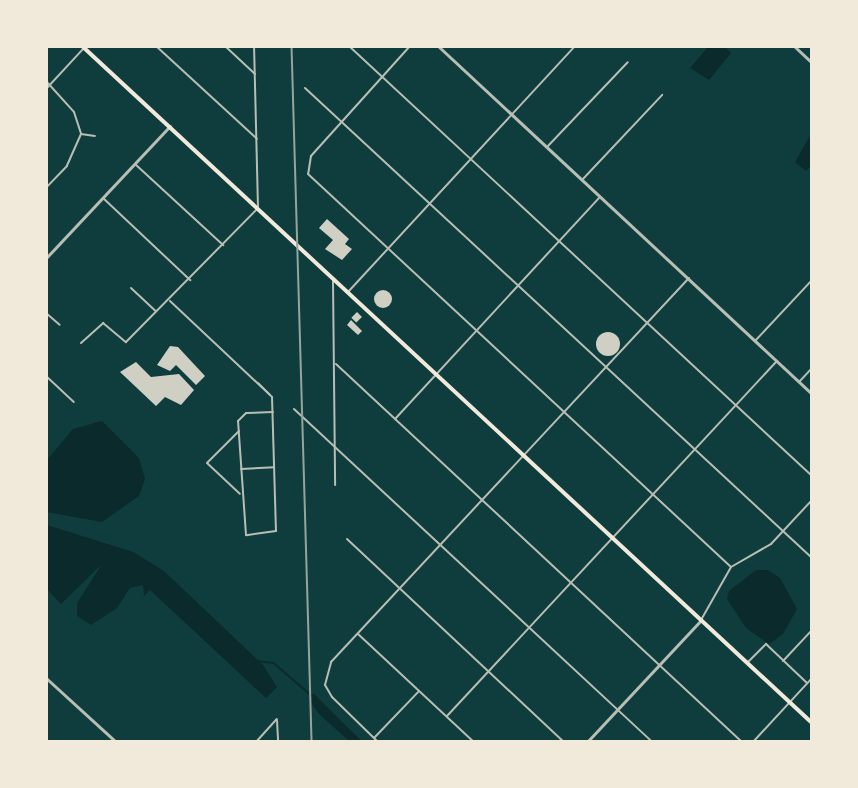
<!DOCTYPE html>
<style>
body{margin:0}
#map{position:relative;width:858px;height:788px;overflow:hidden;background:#0f3d3e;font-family:"Roboto Serif",serif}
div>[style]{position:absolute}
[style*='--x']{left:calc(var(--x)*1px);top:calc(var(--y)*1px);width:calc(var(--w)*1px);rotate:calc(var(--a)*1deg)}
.water>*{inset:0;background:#0a2a2b}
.stream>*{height:1.5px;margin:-0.75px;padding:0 0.75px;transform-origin:0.75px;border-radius:0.75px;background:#0a2a2b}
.building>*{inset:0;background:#cfcfc3;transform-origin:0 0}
.round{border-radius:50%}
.minor>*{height:2px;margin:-1px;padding:0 1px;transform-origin:1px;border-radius:1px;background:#b8beb3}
.tertiary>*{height:3px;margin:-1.5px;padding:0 1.5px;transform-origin:1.5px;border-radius:1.5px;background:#b8beb3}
.secondary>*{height:4px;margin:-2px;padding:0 2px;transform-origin:2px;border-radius:2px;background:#f1e9da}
.rail>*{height:1.5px;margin:-0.75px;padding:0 0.75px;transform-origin:0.75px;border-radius:0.75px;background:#97a49c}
span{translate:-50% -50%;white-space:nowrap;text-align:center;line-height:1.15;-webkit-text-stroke:6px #f1e9da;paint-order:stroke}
.frame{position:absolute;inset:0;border:48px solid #f1e9da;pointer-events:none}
</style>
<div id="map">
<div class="water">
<div style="clip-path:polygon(708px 47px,725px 47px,731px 53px,709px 80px,690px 68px)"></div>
<div style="clip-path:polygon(811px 134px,811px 166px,806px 171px,795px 162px)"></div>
<div style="clip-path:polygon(102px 421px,139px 458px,145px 479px,139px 496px,102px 522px,47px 512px,47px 460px,73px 429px)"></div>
<div style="clip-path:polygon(47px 525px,133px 552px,164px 571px,263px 665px,277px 687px,266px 698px,150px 590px,144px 596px,143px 585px,130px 588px,117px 608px,91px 625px,77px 616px,77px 603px,102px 564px,61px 604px,47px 589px)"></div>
<div style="clip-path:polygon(756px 570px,768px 570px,780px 578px,797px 609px,783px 634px,769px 644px,746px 628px,727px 599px,729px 591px)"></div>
<div style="clip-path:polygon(313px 693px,345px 725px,362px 741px,349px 741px,319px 714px,311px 703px)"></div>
</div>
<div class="stream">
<div style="--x:257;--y:661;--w:17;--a:7"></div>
<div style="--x:274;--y:663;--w:50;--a:41"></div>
</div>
<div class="building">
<div style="clip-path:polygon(327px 219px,349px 239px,345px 244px,352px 249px,342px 260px,325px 249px,333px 240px,319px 228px)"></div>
<div class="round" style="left:374px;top:290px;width:18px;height:18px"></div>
<div style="left:357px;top:312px;width:7px;height:8px;rotate:45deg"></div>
<div style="clip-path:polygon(351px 320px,362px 331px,358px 335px,347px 325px)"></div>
<div class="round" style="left:596px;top:332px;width:24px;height:24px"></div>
<div style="clip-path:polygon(170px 346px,178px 347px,205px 376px,196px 385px,176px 365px,170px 371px,157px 365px)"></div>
<div style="clip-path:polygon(136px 362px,151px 377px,179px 374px,194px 390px,181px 405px,165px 397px,156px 406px,120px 372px)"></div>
</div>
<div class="minor">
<div style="--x:156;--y:46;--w:137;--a:42.6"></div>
<div style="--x:225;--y:46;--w:41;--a:43"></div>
<div style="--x:349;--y:46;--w:632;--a:42.88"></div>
<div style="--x:410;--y:46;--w:148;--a:132"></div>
<div style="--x:311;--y:156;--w:18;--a:99"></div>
<div style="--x:308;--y:174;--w:577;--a:42.89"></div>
<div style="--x:46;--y:81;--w:42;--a:47.9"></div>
<div style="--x:74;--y:112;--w:23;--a:72"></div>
<div style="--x:81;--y:134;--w:35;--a:114"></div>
<div style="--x:67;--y:166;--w:30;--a:134"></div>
<div style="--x:305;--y:88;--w:691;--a:42.83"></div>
<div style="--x:46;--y:89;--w:54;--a:-47.2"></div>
<div style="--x:81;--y:134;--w:14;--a:8"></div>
<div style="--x:547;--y:147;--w:117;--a:-46.4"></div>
<div style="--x:135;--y:164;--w:120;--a:42.6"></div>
<div style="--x:582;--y:180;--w:117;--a:-46.7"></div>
<div style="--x:103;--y:198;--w:120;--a:43.3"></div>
<div style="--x:333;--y:281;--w:204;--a:89.4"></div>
<div style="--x:131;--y:288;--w:34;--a:43"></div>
<div style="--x:348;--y:292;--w:335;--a:-47.3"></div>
<div style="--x:170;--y:301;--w:137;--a:43.2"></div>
<div style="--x:46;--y:313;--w:18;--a:41"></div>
<div style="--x:755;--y:341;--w:83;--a:-46.9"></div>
<div style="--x:81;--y:343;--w:30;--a:-42"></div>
<div style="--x:103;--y:323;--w:30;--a:40"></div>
<div style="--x:126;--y:342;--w:188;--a:-45.4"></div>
<div style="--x:258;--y:208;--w:162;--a:-91.4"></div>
<div style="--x:336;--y:364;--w:555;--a:42.95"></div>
<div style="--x:46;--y:376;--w:38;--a:43"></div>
<div style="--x:799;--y:382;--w:19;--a:-47"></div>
<div style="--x:258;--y:383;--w:20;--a:45"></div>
<div style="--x:272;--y:397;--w:134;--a:88.3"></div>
<div style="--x:276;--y:531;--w:30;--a:172"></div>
<div style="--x:246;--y:535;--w:114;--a:-94"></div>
<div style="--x:238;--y:421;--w:11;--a:-45"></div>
<div style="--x:246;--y:413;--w:27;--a:-2"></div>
<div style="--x:294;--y:409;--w:489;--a:42.9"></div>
<div style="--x:395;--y:419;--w:302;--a:-47.3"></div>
<div style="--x:239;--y:431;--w:45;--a:135"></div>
<div style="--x:207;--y:463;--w:45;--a:43.2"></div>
<div style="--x:241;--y:469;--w:33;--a:-3"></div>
<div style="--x:347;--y:539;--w:297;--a:43.1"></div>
<div style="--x:701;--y:620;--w:61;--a:-60.5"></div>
<div style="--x:731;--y:567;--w:46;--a:-29.9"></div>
<div style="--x:771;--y:544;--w:60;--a:-47"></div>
<div style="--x:358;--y:634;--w:158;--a:43"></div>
<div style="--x:783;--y:661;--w:42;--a:-46.9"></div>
<div style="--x:747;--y:663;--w:27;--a:-45"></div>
<div style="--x:766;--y:644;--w:57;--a:43.6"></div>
<div style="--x:447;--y:716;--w:485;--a:-47.1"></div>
<div style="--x:277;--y:720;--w:22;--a:87"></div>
<div style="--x:374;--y:738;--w:65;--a:-46.2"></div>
<div style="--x:256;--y:742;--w:31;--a:-48"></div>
<div style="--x:378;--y:742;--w:64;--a:-135.6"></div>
<div style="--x:332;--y:697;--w:14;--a:-120"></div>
<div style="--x:325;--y:685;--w:24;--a:-75"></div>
<div style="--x:331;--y:662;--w:525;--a:-47.01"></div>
<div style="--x:753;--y:742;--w:87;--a:-47.3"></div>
</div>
<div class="tertiary">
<div style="--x:438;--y:46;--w:511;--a:42.94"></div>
<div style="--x:794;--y:46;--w:25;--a:43"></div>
<div style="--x:46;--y:258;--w:181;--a:-46.8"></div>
<div style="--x:46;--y:678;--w:95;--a:42.4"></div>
<div style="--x:587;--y:742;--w:167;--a:-46.9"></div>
</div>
<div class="secondary">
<div style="--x:82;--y:46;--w:996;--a:42.84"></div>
</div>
<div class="rail">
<div style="--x:292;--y:46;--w:696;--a:88.35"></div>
</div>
<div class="frame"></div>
</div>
